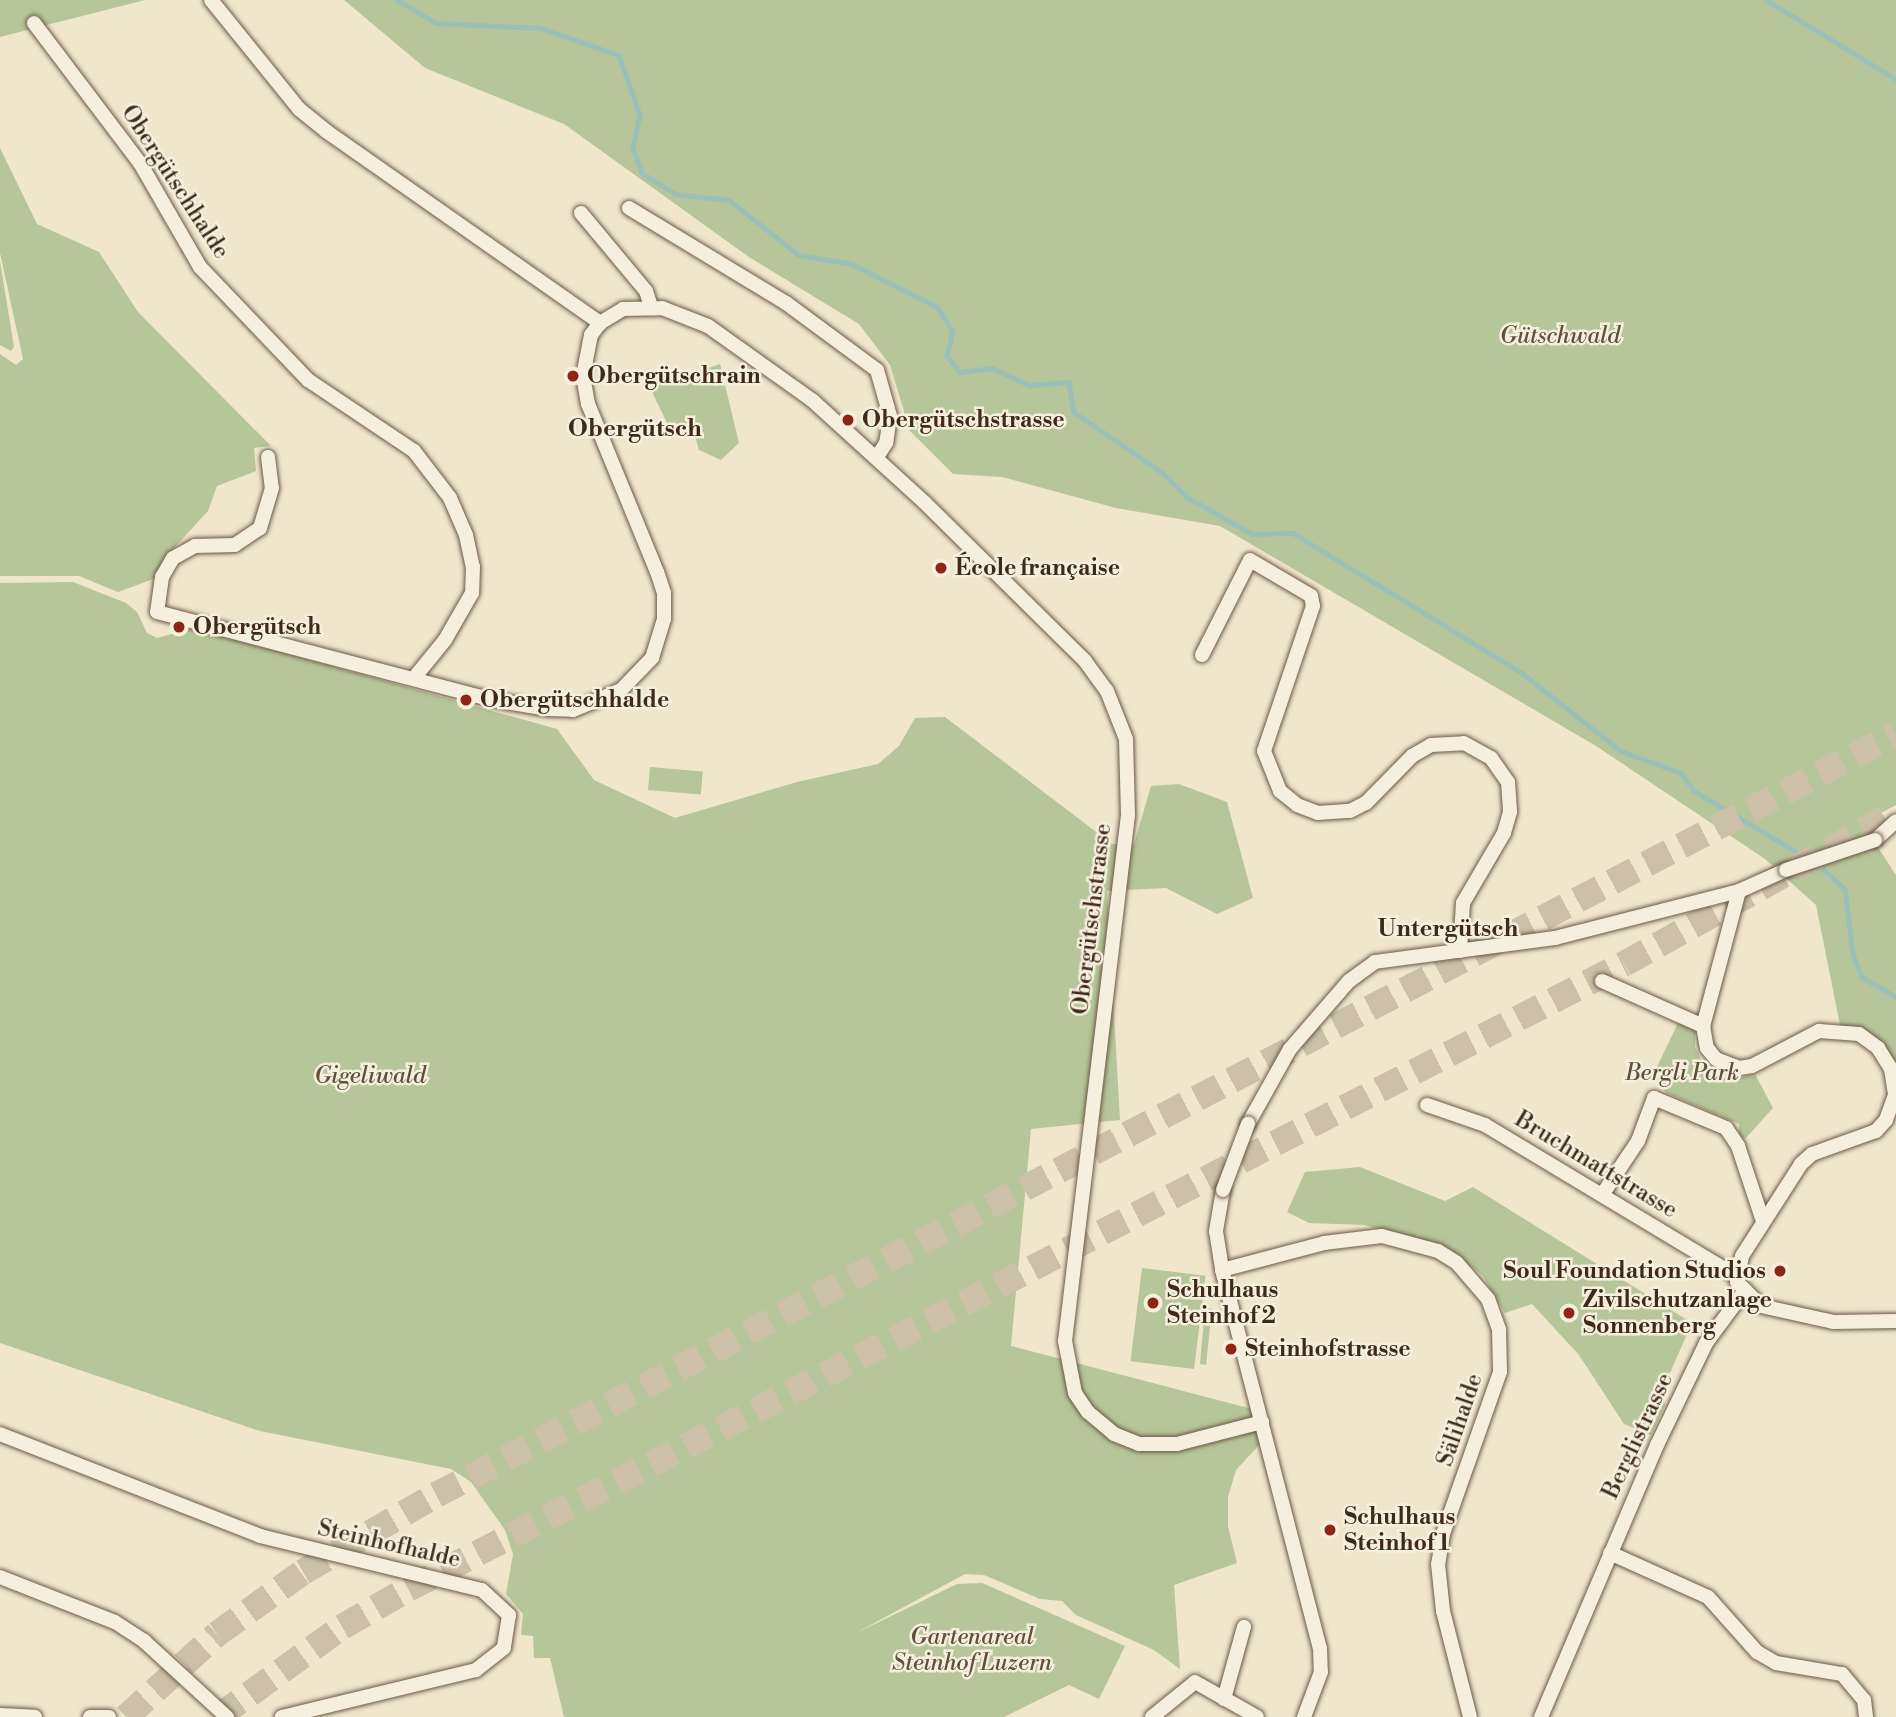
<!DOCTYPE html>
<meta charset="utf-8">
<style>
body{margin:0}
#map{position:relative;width:1896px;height:1717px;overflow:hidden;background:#efe6cc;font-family:"Libre Bodoni",serif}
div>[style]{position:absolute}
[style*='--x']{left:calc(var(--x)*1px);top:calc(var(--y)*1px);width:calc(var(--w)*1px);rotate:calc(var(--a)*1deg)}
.green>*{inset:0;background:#b6c69a;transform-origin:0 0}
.stream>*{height:4.5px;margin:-2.25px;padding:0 2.25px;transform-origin:2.25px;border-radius:2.25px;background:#9ac0b7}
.motorway-tunnel>*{height:26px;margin-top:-13px;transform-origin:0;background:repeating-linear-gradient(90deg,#ccc0a8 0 26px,transparent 0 39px)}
.roads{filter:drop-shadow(0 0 2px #6c5846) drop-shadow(0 0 2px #6c5846)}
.minor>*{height:14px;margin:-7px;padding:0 7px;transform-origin:7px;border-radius:7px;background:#f5efde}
.bridges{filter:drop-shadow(0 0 2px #6c5846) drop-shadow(0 0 2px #6c5846)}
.minor-bridge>*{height:14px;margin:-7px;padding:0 7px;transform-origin:7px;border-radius:7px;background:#f5efde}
.dots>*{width:19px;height:19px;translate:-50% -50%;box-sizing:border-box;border:4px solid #f5efde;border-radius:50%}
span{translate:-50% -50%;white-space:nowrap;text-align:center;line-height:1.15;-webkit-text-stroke:5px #f5efde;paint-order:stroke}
.street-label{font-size:23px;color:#412919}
.park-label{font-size:23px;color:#5e5039;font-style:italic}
.poi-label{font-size:23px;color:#412919;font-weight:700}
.left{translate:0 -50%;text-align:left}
.right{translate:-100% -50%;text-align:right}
.neighbourhood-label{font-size:24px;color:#412919;font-weight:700}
</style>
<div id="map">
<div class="green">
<div style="clip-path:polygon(0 0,145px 0,0 37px)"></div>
<div style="clip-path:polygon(344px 0,1896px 0,1896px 805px,1862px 823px,1896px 875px,1896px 1071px,1878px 1048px,1841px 1030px,1816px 905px,1765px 859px,1596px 746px,1220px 526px,1116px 508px,1002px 477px,953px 474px,910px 431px,890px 365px,859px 324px,749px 257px,564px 124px,425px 68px)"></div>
<div style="clip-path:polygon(0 148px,37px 224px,99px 252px,138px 312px,271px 446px,254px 448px,256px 471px,217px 486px,208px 511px,164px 559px,156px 578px,118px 592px,79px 576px,0 576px,0 354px,16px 365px,23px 359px,0 253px)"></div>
<div style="clip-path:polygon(0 261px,14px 347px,11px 351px,0 345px)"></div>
<div style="clip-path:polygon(720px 364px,739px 443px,721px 460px,699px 450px,691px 422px,669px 427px,653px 394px,653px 378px,678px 371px,680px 378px)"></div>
<div style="clip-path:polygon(73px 582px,126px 603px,137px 612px,147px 633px,157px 638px,195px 628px,557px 729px,594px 780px,675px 818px,797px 782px,878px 764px,899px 746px,915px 718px,945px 717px,1112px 844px,1134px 844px,1151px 786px,1179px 784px,1227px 802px,1253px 898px,1217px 914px,1166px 888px,1107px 891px,1120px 1120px,1031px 1129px,1011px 1346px,1256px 1410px,1260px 1444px,1236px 1470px,1228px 1497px,1228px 1526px,1237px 1563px,1174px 1585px,1180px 1669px,1154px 1650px,1076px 1615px,1062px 1601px,1040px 1599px,984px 1575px,965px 1574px,854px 1634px,957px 1584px,982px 1583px,1125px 1646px,1099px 1699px,1069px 1685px,1004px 1717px,564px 1717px,550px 1658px,534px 1658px,533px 1636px,521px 1635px,523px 1614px,506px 1594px,513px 1554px,505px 1530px,471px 1482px,451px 1469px,260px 1431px,0 1343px,0 583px)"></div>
<div style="left:650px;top:767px;width:53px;height:23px;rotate:5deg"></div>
<div style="clip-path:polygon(1679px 1021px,1695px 1029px,1695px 1047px,1704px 1065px,1728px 1080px,1755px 1074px,1773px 1108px,1745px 1139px,1739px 1134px,1739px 1124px,1666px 1093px,1653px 1075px)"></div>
<div style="clip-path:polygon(1360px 1167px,1445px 1201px,1473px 1187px,1692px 1323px,1662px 1391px,1665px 1405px,1651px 1435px,1624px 1424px,1579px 1355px,1532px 1304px,1505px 1313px,1483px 1276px,1450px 1249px,1365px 1225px,1309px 1223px,1287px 1212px,1305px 1172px)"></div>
<div style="left:1142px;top:1268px;width:64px;height:94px;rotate:7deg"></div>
<div style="clip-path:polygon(1205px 1308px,1212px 1309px,1206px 1365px,1200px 1364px)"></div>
</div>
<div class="stream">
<div style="--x:397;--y:0;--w:45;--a:30.5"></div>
<div style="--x:436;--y:23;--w:104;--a:2.8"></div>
<div style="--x:540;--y:28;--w:83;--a:18.9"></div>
<div style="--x:619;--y:55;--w:64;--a:70.7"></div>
<div style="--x:640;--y:115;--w:34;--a:102"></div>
<div style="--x:633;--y:148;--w:27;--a:70"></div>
<div style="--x:642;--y:173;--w:39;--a:32"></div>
<div style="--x:675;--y:194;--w:54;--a:6.3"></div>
<div style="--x:729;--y:200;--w:89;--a:38.2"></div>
<div style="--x:799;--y:255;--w:54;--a:9.6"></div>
<div style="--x:852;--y:264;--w:95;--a:26.8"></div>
<div style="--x:937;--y:307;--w:29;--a:56"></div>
<div style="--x:953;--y:331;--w:26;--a:103"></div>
<div style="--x:947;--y:356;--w:21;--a:51"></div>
<div style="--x:960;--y:372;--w:32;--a:-7"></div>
<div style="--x:992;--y:368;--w:41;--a:24.7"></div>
<div style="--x:1029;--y:385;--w:40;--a:-4.3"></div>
<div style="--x:1069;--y:382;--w:30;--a:81"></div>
<div style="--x:1074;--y:412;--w:108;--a:34.4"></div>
<div style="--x:1163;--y:473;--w:34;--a:45"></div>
<div style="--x:1187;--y:497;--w:75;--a:29.6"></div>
<div style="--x:1252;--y:534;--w:41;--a:-1.4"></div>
<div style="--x:1293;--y:533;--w:268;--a:31.4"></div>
<div style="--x:1522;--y:673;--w:126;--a:38.2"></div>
<div style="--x:1621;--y:751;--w:64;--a:20.1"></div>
<div style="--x:1681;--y:773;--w:22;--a:54"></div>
<div style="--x:1694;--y:791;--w:131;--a:30.7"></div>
<div style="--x:1766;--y:0;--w:152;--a:31.3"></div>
<div style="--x:1818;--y:864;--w:37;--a:43"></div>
<div style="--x:1845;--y:889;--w:65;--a:83"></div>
<div style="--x:1853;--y:954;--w:25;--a:69"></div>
<div style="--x:1862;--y:977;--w:39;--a:30"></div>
</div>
<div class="motorway-tunnel">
<div style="--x:126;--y:1717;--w:123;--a:-42.4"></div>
<div style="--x:217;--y:1634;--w:106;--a:-35.8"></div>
<div style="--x:303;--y:1572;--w:154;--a:-30.1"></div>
<div style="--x:436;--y:1495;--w:1646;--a:-27.53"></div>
<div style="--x:218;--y:1717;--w:153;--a:-36"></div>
<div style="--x:342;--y:1627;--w:76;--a:-29.9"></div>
<div style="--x:408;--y:1589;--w:1367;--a:-27.2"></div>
<div style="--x:1624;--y:964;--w:312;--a:-29.2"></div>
</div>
<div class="roads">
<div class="minor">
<div style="--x:211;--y:0;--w:140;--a:51.1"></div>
<div style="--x:299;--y:109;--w:35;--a:39"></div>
<div style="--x:326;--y:131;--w:335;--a:35"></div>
<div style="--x:34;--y:23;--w:176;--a:52.9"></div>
<div style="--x:140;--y:163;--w:120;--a:60"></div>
<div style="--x:200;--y:267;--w:156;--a:46.3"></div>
<div style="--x:308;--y:380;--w:128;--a:33.8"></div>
<div style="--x:414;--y:451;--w:59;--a:52.5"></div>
<div style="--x:450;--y:498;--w:40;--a:66.6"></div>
<div style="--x:466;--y:535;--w:33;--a:78"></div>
<div style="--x:473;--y:567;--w:26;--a:92"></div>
<div style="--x:472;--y:593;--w:54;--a:119.9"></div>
<div style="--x:445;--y:640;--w:49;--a:129.2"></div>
<div style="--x:629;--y:208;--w:184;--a:31.2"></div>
<div style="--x:786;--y:303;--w:113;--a:36.4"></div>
<div style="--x:877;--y:370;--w:48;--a:74.2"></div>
<div style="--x:890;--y:416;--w:27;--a:98"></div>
<div style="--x:886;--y:443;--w:17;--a:123"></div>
<div style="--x:581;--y:213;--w:102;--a:50.2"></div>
<div style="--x:646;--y:291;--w:16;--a:72"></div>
<div style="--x:268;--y:457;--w:31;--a:83"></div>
<div style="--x:272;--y:488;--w:42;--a:106.7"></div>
<div style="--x:260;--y:528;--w:30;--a:146"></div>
<div style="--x:235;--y:545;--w:40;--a:178.6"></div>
<div style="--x:195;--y:546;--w:25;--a:151"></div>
<div style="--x:173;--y:558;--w:22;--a:120"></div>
<div style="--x:162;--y:577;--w:35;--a:98"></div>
<div style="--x:157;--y:612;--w:342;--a:14.7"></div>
<div style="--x:488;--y:699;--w:61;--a:9.5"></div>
<div style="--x:548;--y:709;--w:25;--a:2"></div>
<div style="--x:573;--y:710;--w:52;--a:-22.6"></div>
<div style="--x:621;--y:690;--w:45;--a:-45.9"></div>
<div style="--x:652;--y:658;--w:41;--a:-72.9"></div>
<div style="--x:664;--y:619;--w:26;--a:-90"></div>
<div style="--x:664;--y:593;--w:22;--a:-108"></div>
<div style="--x:657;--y:572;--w:182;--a:-112.3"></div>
<div style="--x:588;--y:404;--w:28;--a:-100"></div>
<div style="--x:583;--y:376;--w:42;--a:-79"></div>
<div style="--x:591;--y:335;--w:15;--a:-53"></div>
<div style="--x:600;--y:323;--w:27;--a:-31"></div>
<div style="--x:623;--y:309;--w:39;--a:-1"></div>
<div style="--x:662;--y:308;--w:49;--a:21.4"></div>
<div style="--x:708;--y:326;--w:129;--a:35.5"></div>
<div style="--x:813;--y:401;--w:150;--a:42.3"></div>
<div style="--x:924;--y:502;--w:226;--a:44.6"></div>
<div style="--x:1085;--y:661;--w:37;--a:54"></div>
<div style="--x:1107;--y:691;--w:52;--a:68.4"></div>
<div style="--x:1126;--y:739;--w:76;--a:88.5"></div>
<div style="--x:1128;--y:815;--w:530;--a:96.83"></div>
<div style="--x:1065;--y:1341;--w:53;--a:79.1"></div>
<div style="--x:1075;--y:1393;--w:23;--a:56"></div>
<div style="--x:1088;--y:1412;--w:34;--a:40"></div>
<div style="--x:1114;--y:1434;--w:27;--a:22"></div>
<div style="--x:1139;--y:1444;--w:38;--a:0"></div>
<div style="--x:1177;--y:1444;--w:88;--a:-14.5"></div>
<div style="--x:1202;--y:655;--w:106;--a:-63.2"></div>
<div style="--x:1250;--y:560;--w:71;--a:30.5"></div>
<div style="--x:1311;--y:596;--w:10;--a:79"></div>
<div style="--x:1313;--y:606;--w:153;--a:108.7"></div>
<div style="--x:1264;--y:751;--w:43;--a:68.2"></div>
<div style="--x:1280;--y:791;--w:22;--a:39"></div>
<div style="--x:1297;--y:805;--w:22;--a:21"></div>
<div style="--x:1318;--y:813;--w:32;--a:-4"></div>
<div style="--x:1350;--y:811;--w:18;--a:-27"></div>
<div style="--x:1366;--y:803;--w:66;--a:-45.6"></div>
<div style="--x:1412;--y:756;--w:22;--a:-30"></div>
<div style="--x:1431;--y:745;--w:33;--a:-3"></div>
<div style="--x:1464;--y:743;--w:31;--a:29"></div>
<div style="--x:1491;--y:758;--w:29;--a:55"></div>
<div style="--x:1508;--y:782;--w:30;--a:86"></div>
<div style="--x:1510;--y:812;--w:22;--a:106"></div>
<div style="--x:1504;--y:833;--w:81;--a:120.4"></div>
<div style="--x:1463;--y:903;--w:48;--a:93.6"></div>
<div style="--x:1875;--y:840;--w:28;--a:-42"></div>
<div style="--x:1739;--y:891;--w:140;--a:104.9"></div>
<div style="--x:1703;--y:1026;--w:22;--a:80"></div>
<div style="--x:1707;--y:1048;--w:14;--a:51"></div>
<div style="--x:1716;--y:1059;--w:25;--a:21"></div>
<div style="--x:1739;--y:1068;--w:13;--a:-9"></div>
<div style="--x:1752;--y:1066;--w:76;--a:-27.6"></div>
<div style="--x:1819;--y:1031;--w:40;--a:4.3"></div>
<div style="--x:1859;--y:1034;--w:24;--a:36"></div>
<div style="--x:1878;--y:1048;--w:25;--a:58"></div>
<div style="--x:1891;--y:1069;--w:26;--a:81"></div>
<div style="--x:1895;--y:1095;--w:27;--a:110"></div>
<div style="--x:1886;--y:1120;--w:15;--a:132"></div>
<div style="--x:1876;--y:1131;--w:68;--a:160.2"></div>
<div style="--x:1812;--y:1154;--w:15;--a:138"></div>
<div style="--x:1801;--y:1164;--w:109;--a:122.7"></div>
<div style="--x:1742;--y:1256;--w:26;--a:101"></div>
<div style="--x:1737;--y:1282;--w:34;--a:45"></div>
<div style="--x:1761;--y:1306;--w:75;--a:12.4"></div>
<div style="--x:1834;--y:1322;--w:62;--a:-0.9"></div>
<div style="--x:1602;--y:981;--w:111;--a:24"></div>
<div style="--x:1427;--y:1105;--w:61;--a:19"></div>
<div style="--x:1485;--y:1125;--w:293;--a:31"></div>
<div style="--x:1248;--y:1124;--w:86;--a:-60.8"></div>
<div style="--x:1290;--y:1049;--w:90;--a:-49.1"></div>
<div style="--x:1349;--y:981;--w:32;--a:-36"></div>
<div style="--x:1375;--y:962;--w:182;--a:-7.6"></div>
<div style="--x:1555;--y:938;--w:190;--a:-14.3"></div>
<div style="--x:1739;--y:891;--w:51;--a:-24.1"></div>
<div style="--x:1223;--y:1190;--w:42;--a:99.7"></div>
<div style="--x:1216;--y:1231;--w:39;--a:81"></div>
<div style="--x:1222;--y:1270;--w:390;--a:75.5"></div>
<div style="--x:1320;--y:1648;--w:24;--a:88"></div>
<div style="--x:1321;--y:1672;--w:48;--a:110.7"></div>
<div style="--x:1602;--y:1195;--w:65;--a:-56.3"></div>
<div style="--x:1638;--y:1141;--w:46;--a:-69.6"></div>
<div style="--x:1654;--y:1098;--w:78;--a:22.6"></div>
<div style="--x:1726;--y:1128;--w:22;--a:56"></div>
<div style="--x:1738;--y:1146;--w:79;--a:71.6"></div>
<div style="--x:1222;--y:1270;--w:106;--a:-14.8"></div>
<div style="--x:1324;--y:1243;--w:58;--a:-6.9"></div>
<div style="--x:1382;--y:1236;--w:58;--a:15"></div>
<div style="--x:1438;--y:1251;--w:22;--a:32"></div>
<div style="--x:1457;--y:1263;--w:48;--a:49.3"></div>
<div style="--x:1488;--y:1299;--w:33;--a:70"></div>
<div style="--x:1499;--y:1330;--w:42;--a:88.6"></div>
<div style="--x:1500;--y:1372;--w:172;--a:109.4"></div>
<div style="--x:1443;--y:1534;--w:30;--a:99"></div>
<div style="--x:1438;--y:1564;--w:47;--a:83.9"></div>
<div style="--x:1443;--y:1611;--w:109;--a:75.7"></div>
<div style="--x:0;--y:1434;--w:279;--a:21.4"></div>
<div style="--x:260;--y:1536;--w:228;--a:13.7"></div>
<div style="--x:482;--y:1590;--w:37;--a:43"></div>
<div style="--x:509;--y:1615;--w:33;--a:99"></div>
<div style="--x:504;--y:1648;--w:36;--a:142"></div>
<div style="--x:476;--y:1670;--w:200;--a:166.4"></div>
<div style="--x:1610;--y:1553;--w:107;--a:24.2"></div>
<div style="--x:1708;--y:1597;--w:74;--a:48.3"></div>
<div style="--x:1757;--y:1652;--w:22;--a:30"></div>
<div style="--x:1776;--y:1663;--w:67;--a:9.5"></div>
<div style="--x:1842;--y:1674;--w:34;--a:50"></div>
<div style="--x:1864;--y:1700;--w:17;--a:83"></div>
<div style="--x:0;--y:1577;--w:123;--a:21.4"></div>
<div style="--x:115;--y:1622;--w:35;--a:33"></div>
<div style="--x:144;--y:1641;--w:113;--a:42.5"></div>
<div style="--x:1224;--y:1699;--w:75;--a:-74.5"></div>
<div style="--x:0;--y:1715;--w:35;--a:3"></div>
<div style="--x:90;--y:1717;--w:19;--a:0"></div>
<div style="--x:1152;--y:1717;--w:55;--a:-39.1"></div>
<div style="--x:1195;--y:1682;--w:71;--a:29.4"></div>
<div style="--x:1541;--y:1717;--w:296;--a:-66.9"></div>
<div style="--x:1657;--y:1445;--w:113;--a:-64.3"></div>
<div style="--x:1706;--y:1343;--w:62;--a:-53.5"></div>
</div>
</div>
<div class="bridges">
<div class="minor-bridge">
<div style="--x:1786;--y:870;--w:94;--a:-18.6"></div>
<div style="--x:1223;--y:1190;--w:71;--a:-69.3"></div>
</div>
</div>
<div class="dots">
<div style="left:573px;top:376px;background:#8f2418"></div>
<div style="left:848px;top:420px;background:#8f2418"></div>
<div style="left:941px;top:568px;background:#8f2418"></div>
<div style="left:179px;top:627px;background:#8f2418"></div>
<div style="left:466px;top:700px;background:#8f2418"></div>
<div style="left:1780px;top:1271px;background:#8f2418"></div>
<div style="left:1153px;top:1303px;background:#8f2418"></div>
<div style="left:1569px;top:1313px;background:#8f2418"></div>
<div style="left:1231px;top:1349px;background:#8f2418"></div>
<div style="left:1330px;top:1530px;background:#8f2418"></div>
</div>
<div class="street-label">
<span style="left:175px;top:182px;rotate:57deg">Obergütschhalde</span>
<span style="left:1092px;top:919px;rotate:-83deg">Obergütschstrasse</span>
<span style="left:1596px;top:1165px;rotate:31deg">Bruchmattstrasse</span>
<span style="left:1460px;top:1420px;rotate:-71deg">Sälihalde</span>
<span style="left:1638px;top:1436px;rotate:-65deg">Berglistrasse</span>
<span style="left:389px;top:1544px;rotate:13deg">Steinhofhalde</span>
</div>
<div class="park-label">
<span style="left:1560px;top:336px">Gütschwald</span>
<span style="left:1682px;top:1073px">Bergli Park</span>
<span style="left:370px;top:1076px">Gigeliwald</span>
<span style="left:972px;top:1650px">Gartenareal<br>Steinhof Luzern</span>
</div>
<div class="poi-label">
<span class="left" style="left:587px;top:376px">Obergütschrain</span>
<span class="left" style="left:862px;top:420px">Obergütschstrasse</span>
<span class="left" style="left:955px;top:568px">École française</span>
<span class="left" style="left:193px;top:627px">Obergütsch</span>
<span class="left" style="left:480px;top:700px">Obergütschhalde</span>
<span class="right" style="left:1766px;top:1271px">Soul Foundation Studios</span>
<span class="left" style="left:1167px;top:1303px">Schulhaus<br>Steinhof 2</span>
<span class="left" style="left:1583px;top:1313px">Zivilschutzanlage<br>Sonnenberg</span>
<span class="left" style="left:1245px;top:1349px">Steinhofstrasse</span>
<span class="left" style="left:1344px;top:1530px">Schulhaus<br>Steinhof 1</span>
</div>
<div class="neighbourhood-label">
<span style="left:635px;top:430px">Obergütsch</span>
<span style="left:1448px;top:930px">Untergütsch</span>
</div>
</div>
